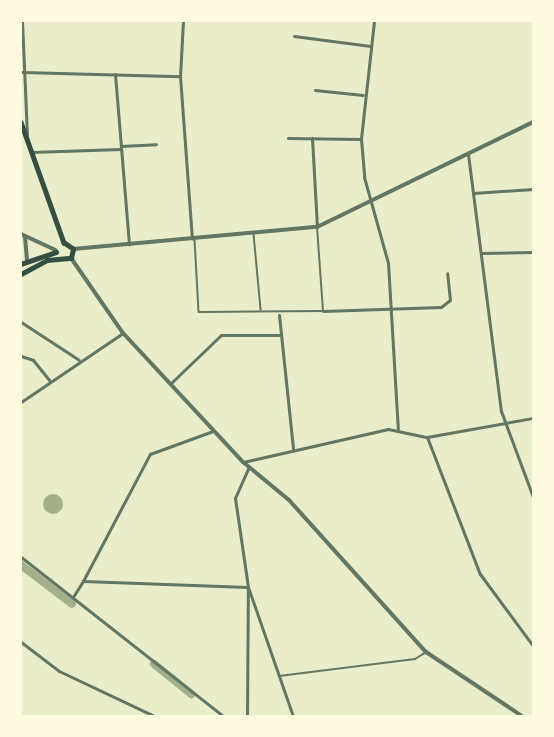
<!DOCTYPE html>
<style>
body{margin:0}
#map{position:relative;width:554px;height:737px;overflow:hidden;background:#e9edc9;font-family:Lato,sans-serif}
div>[style]{position:absolute}
[style*='--x']{left:calc(var(--x)*1px);top:calc(var(--y)*1px);width:calc(var(--w)*1px);rotate:calc(var(--a)*1deg)}
.water>*{inset:0;background:#a3b18a}
.round{border-radius:50%}
.canal>*{height:8px;margin:-4px;padding:0 4px;transform-origin:4px;border-radius:4px;background:#a3b18a}
.service>*{height:1.5px;margin:-0.75px;padding:0 0.75px;transform-origin:0.75px;border-radius:0.75px;background:#617663}
.pedestrian>*{height:2px;margin:-1px;padding:0 1px;transform-origin:1px;border-radius:1px;background:#617663}
.minor>*{height:3px;margin:-1.5px;padding:0 1.5px;transform-origin:1.5px;border-radius:1.5px;background:#617663}
.tertiary>*{height:4px;margin:-2px;padding:0 2px;transform-origin:2px;border-radius:2px;background:#617663}
.secondary>*{height:4.5px;margin:-2.25px;padding:0 2.25px;transform-origin:2.25px;border-radius:2.25px;background:#344e41}
span{translate:-50% -50%;white-space:nowrap;text-align:center;line-height:1.15;-webkit-text-stroke:6px #fefae0;paint-order:stroke}
.frame{position:absolute;inset:0;border:22px solid #fefae0;pointer-events:none}
</style>
<div id="map">
<div class="water">
<div class="round" style="left:43px;top:494px;width:20px;height:20px"></div>
</div>
<div class="canal">
<div style="--x:21;--y:565;--w:64;--a:37.4"></div>
<div style="--x:154;--y:664;--w:48;--a:39"></div>
</div>
<div class="service">
<div style="--x:254;--y:234;--w:76;--a:84.7"></div>
<div style="--x:195;--y:240;--w:72;--a:86.8"></div>
<div style="--x:199;--y:312;--w:124;--a:-0.5"></div>
<div style="--x:323;--y:311;--w:83;--a:-94.1"></div>
</div>
<div class="pedestrian">
<div style="--x:279;--y:676;--w:137;--a:-7.1"></div>
<div style="--x:415;--y:659;--w:13;--a:-32"></div>
</div>
<div class="minor">
<div style="--x:22;--y:21;--w:114;--a:87.5"></div>
<div style="--x:183;--y:21;--w:55;--a:93.1"></div>
<div style="--x:180;--y:76;--w:163;--a:85.8"></div>
<div style="--x:374;--y:21;--w:119;--a:96.3"></div>
<div style="--x:361;--y:139;--w:38;--a:85"></div>
<div style="--x:364;--y:177;--w:89;--a:74.4"></div>
<div style="--x:388;--y:263;--w:166;--a:86.6"></div>
<div style="--x:294;--y:36;--w:77;--a:7.5"></div>
<div style="--x:22;--y:72;--w:158;--a:1.5"></div>
<div style="--x:115;--y:74;--w:171;--a:85.3"></div>
<div style="--x:315;--y:90;--w:48;--a:5.9"></div>
<div style="--x:288;--y:138;--w:73;--a:0.8"></div>
<div style="--x:312;--y:138;--w:89;--a:86.8"></div>
<div style="--x:121;--y:146;--w:35;--a:-3"></div>
<div style="--x:32;--y:152;--w:89;--a:-1.9"></div>
<div style="--x:468;--y:154;--w:259;--a:82.7"></div>
<div style="--x:501;--y:411;--w:92;--a:69.6"></div>
<div style="--x:473;--y:193;--w:60;--a:-3.8"></div>
<div style="--x:481;--y:253;--w:52;--a:-1.1"></div>
<div style="--x:323;--y:311;--w:118;--a:-1.9"></div>
<div style="--x:441;--y:307;--w:11;--a:-38"></div>
<div style="--x:450;--y:300;--w:27;--a:-96"></div>
<div style="--x:279;--y:315;--w:134;--a:84"></div>
<div style="--x:21;--y:322;--w:69;--a:33.2"></div>
<div style="--x:21;--y:356;--w:13;--a:18"></div>
<div style="--x:33;--y:360;--w:27;--a:51"></div>
<div style="--x:171;--y:383;--w:69;--a:-43.8"></div>
<div style="--x:221;--y:335;--w:60;--a:0"></div>
<div style="--x:21;--y:402;--w:123;--a:-34.1"></div>
<div style="--x:427;--y:437;--w:147;--a:68.9"></div>
<div style="--x:480;--y:574;--w:89;--a:53.6"></div>
<div style="--x:243;--y:462;--w:149;--a:-12.8"></div>
<div style="--x:388;--y:429;--w:40;--a:12"></div>
<div style="--x:427;--y:437;--w:108;--a:-10.2"></div>
<div style="--x:21;--y:557;--w:257;--a:38.2"></div>
<div style="--x:83;--y:581;--w:144;--a:-62.2"></div>
<div style="--x:150;--y:454;--w:67;--a:-20.1"></div>
<div style="--x:73;--y:597;--w:19;--a:-58"></div>
<div style="--x:83;--y:581;--w:165;--a:2.1"></div>
<div style="--x:248;--y:587;--w:137;--a:70.8"></div>
<div style="--x:21;--y:642;--w:48;--a:37.3"></div>
<div style="--x:59;--y:671;--w:105;--a:25.3"></div>
<div style="--x:247;--y:716;--w:129;--a:-89.6"></div>
<div style="--x:248;--y:587;--w:90;--a:-98.3"></div>
<div style="--x:235;--y:498;--w:34;--a:-66"></div>
</div>
<div class="tertiary">
<div style="--x:21;--y:234;--w:38;--a:25"></div>
<div style="--x:25;--y:237;--w:23;--a:85"></div>
<div style="--x:73;--y:249;--w:245;--a:-5.2"></div>
<div style="--x:317;--y:227;--w:240;--a:-25.9"></div>
<div style="--x:71;--y:258;--w:91;--a:55.3"></div>
<div style="--x:123;--y:333;--w:176;--a:47.1"></div>
<div style="--x:243;--y:462;--w:60;--a:39.6"></div>
<div style="--x:289;--y:500;--w:205;--a:48"></div>
<div style="--x:426;--y:652;--w:115;--a:33.7"></div>
</div>
<div class="secondary">
<div style="--x:21;--y:122;--w:128;--a:70.4"></div>
<div style="--x:21;--y:264;--w:37;--a:-19"></div>
<div style="--x:21;--y:274;--w:30;--a:-28"></div>
<div style="--x:47;--y:260;--w:24;--a:-5"></div>
<div style="--x:71;--y:258;--w:9;--a:-77"></div>
<div style="--x:73;--y:249;--w:11;--a:-146"></div>
</div>
<div class="frame"></div>
</div>
